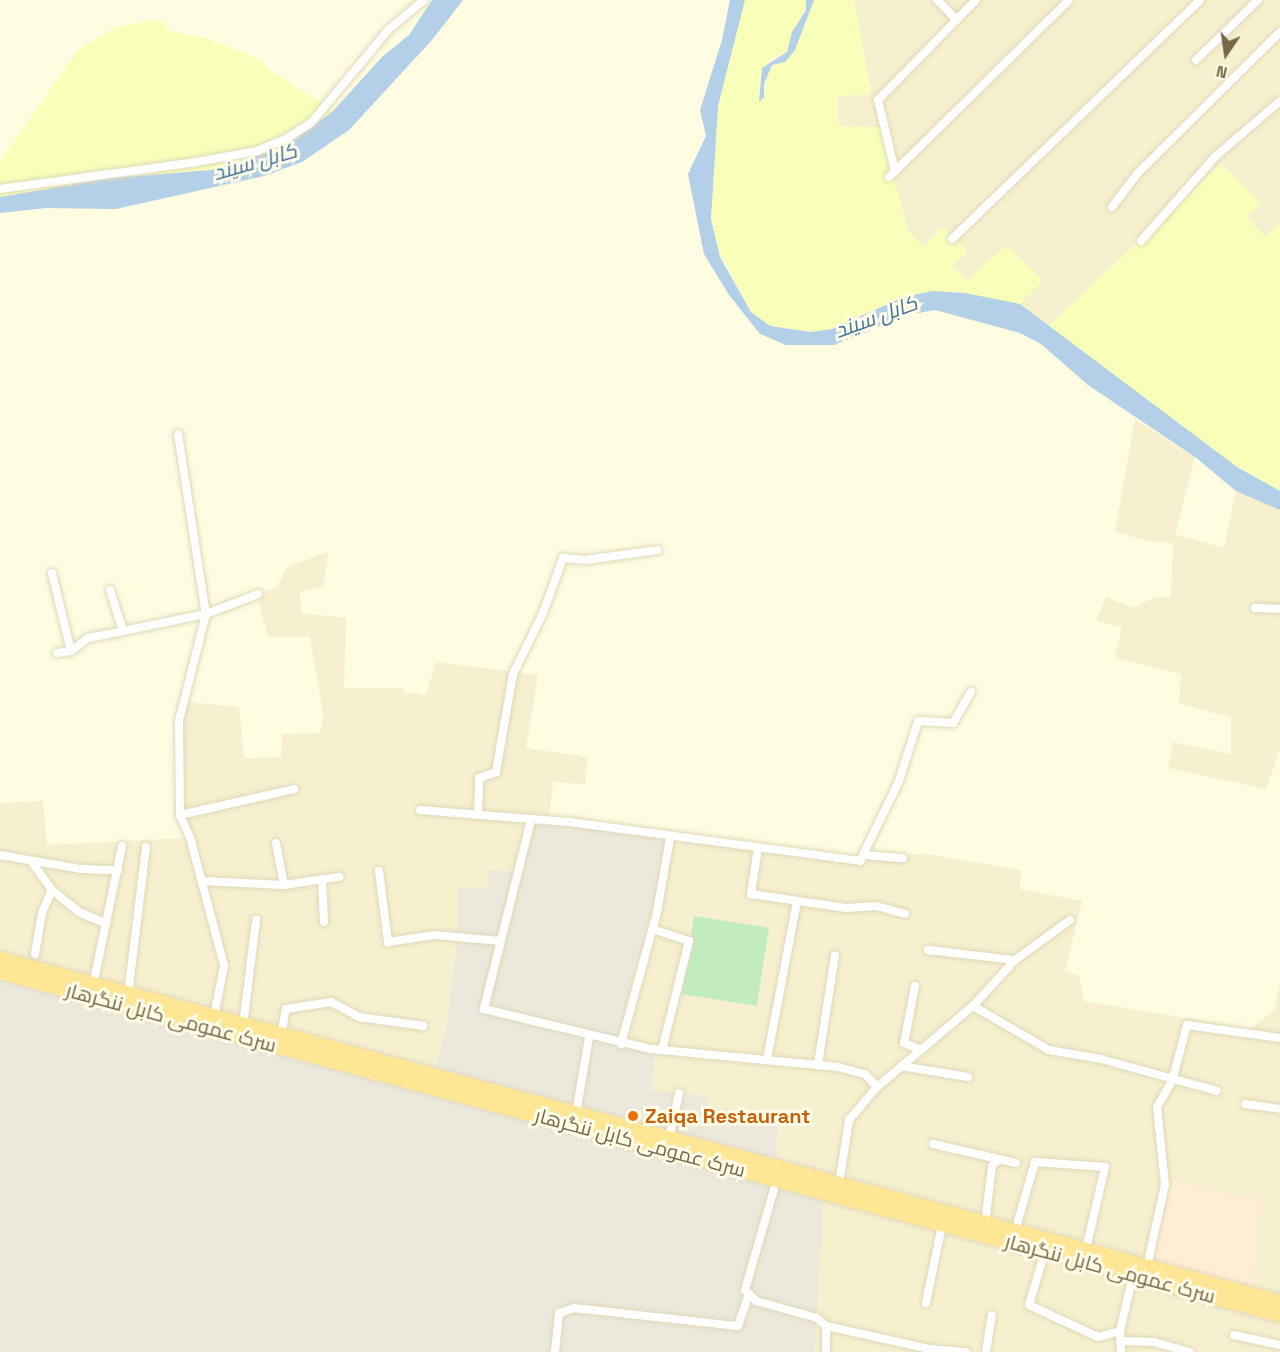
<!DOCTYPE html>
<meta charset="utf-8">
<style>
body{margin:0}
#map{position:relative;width:1280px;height:1352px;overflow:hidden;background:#fefce1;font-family:"Space Grotesk",Cairo,sans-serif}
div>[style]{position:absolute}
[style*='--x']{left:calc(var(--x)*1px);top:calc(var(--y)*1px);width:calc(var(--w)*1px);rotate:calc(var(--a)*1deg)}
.residential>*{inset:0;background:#f6f0cf}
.commercial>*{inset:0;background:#ffeed4}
.industrial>*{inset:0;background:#ece9dc}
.green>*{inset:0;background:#c2ecbf;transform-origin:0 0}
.sand>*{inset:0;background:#f8ffb9}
.water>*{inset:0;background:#b4d0e8}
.roads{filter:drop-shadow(0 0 2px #e0d8b9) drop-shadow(0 0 2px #e0d8b9)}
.minor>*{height:8px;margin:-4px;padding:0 4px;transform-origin:4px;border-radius:4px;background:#fff}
.trunk>*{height:14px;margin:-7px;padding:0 7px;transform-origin:7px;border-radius:7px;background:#fee694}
.dots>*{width:16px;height:16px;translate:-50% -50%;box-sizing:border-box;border:3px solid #fffde8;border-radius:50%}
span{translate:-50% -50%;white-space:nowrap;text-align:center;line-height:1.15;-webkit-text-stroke:6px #fffde8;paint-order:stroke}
.street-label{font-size:20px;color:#766746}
.food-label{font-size:20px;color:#c56008;font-weight:700}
.left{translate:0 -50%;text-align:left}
.water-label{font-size:21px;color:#4674a1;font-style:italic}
.north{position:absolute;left:1196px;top:24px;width:60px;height:60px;-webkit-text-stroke:4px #fffde8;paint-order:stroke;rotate:193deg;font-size:16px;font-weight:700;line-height:24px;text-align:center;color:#766746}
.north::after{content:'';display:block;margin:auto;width:21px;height:27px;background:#766746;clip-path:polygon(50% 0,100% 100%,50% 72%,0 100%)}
</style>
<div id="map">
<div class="residential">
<div style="clip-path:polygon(854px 0,1280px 0,1280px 223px,1265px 238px,1247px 216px,1259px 202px,1221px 164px,1049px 326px,1020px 304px,1043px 280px,1006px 246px,967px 281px,952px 266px,967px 251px,942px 228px,923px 247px,908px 231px,893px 178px,839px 127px,836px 96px,871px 94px)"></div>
<div style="clip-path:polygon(1135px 419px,1195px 457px,1175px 534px,1224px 548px,1236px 491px,1280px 510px,1280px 749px,1266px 789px,1168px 768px,1173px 742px,1231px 754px,1231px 718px,1179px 703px,1181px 674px,1115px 658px,1122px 628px,1097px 620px,1106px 597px,1133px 608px,1155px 597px,1171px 597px,1173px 543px,1147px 541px,1115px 532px)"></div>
<div style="clip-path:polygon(329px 551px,323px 587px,300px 592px,301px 613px,346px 618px,344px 688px,403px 688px,404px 692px,426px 695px,436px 662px,538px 675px,526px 748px,588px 757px,585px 784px,553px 782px,549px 820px,518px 873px,486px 889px,459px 887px,458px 931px,447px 1024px,433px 1076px,0 953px,0 803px,43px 801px,47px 845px,186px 838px,179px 817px,179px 701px,239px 707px,244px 758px,281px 757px,282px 734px,319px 733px,324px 718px,310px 637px,268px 637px,257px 595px,278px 586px,287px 567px)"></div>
<div style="clip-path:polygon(670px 838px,855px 860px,870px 851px,932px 855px,1021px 870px,1020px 889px,1082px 901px,1065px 971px,1079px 976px,1084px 1001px,1251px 1029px,1275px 1009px,1280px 981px,1280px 1352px,815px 1352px,822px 1180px,775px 1167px,778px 1112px,707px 1108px,706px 1096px,651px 1090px,618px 1043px)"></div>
</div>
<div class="commercial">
<div style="clip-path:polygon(1168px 1178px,1223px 1194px,1261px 1195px,1252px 1288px,1150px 1265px)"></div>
</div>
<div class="industrial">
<div style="clip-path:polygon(531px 820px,670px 838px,618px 1042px,655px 1053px,651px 1090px,707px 1096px,708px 1108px,779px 1112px,775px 1167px,433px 1076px,447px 1024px,458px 931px,459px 887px,486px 889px,490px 869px,518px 873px)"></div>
<div style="clip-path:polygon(0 980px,823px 1200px,815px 1352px,0 1352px)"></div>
</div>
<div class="green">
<div style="left:694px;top:916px;width:76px;height:79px;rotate:9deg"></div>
</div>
<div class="sand">
<div style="clip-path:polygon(745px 0,806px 0,807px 5px,792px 32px,787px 52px,771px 59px,760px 73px,759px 101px,764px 96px,768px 71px,797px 46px,814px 0,854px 0,871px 94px,836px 97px,839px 126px,881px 127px,908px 231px,923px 247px,942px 228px,967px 250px,952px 266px,967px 281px,1006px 246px,1043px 280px,1020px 304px,949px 292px,881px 307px,832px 329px,811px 332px,770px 326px,751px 312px,716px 246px,710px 194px,718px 106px)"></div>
<div style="clip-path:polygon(157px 19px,163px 21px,167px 30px,209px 39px,261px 60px,268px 69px,333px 111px,283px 148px,236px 164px,180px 175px,112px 178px,0 197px,0 162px,76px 52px,114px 28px)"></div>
<div style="clip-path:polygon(1221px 164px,1260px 202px,1247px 216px,1265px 237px,1280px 223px,1280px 491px,1237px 467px,1049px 326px)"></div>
</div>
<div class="water">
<div style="clip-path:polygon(432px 0,463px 0,432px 40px,349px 130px,302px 162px,264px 176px,116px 209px,46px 208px,0 213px,0 197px,112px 178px,211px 170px,283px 148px,333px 111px,382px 57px,409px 35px)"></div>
<div style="clip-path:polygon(730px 0,745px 0,718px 106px,711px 219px,720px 257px,751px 312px,770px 326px,811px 332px,832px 329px,904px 297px,932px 291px,965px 293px,1020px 304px,1237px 467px,1280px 491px,1280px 510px,1236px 491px,1195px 457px,1088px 385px,1041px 344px,1020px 333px,935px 310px,907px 315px,834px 345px,786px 345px,760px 334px,729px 295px,704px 254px,688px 174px,706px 136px,700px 110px,722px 40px)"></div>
<div style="clip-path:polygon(806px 0,814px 0,795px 50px,785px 62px,772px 65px,764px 84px,764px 97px,759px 102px,762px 68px,787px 52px,792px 32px,806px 10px)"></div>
</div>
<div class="roads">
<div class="minor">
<div style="--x:937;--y:0;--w:28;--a:45"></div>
<div style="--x:1196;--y:60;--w:86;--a:-44.1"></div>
<div style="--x:895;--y:171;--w:73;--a:-103.5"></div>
<div style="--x:878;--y:100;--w:140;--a:-45.6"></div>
<div style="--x:889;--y:177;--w:252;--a:-44.5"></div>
<div style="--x:0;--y:189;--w:193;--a:-7.8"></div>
<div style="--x:191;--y:163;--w:67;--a:-10.3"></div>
<div style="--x:257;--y:151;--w:33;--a:-23"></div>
<div style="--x:287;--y:138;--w:28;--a:-32"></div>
<div style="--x:311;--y:123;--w:122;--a:-50.3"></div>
<div style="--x:389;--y:29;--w:45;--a:-39.6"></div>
<div style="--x:1112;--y:207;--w:41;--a:-52.9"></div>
<div style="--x:1137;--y:174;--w:202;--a:-44.8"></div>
<div style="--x:952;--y:239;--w:344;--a:-43.9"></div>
<div style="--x:1141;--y:241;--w:113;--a:-48.6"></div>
<div style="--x:1216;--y:156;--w:84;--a:-40.7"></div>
<div style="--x:178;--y:434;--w:182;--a:81.2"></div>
<div style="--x:206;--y:614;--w:110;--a:104.2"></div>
<div style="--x:179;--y:721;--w:94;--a:89.4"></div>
<div style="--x:180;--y:815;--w:24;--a:66"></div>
<div style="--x:190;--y:837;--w:133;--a:75.2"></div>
<div style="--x:224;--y:966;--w:52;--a:101.1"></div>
<div style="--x:52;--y:573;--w:80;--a:76.3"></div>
<div style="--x:110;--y:590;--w:43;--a:72.4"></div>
<div style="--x:123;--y:631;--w:85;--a:-11.6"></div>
<div style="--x:206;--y:614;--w:56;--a:-21"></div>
<div style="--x:1255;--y:608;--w:25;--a:2"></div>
<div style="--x:57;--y:653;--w:14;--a:-8"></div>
<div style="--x:71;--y:651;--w:21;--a:-37"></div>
<div style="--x:88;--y:638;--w:36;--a:-11"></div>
<div style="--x:420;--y:810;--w:149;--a:4.6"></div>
<div style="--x:569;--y:822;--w:294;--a:7.6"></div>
<div style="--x:860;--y:861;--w:89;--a:-64"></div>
<div style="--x:899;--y:781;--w:63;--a:-72.4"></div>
<div style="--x:918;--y:721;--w:35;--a:3"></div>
<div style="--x:953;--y:723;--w:36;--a:-60"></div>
<div style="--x:478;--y:814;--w:36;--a:-88"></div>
<div style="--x:479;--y:778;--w:18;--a:-19"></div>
<div style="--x:496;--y:772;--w:99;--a:-80.2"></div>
<div style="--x:513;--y:674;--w:68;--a:-63.8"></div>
<div style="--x:543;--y:613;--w:59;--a:-70"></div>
<div style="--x:563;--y:558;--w:23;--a:5"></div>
<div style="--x:586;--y:560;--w:72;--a:-8"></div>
<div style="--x:180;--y:815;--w:117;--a:-12.8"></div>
<div style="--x:531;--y:820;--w:195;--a:104"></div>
<div style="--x:484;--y:1009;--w:172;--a:13.5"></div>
<div style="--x:651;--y:1049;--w:188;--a:5.5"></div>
<div style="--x:838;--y:1067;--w:28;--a:15"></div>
<div style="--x:865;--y:1074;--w:18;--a:47"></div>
<div style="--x:276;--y:843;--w:43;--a:79.2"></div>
<div style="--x:758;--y:848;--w:47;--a:98.7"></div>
<div style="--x:751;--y:894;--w:96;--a:8.4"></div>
<div style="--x:846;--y:908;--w:30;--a:-4"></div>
<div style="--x:876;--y:906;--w:30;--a:15"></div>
<div style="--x:0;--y:855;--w:81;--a:9.9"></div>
<div style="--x:80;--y:869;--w:38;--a:2"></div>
<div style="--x:865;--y:855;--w:38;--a:5"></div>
<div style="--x:31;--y:861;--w:36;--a:54"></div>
<div style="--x:52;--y:890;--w:35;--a:39"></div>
<div style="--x:79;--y:912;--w:30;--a:23"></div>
<div style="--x:379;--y:871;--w:72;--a:82.8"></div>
<div style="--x:388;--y:942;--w:48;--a:-8.5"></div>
<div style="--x:435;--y:935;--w:65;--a:5.3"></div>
<div style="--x:322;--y:879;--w:43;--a:87.3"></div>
<div style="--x:202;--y:881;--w:82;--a:2.8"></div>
<div style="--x:284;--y:885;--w:56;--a:-8.3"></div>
<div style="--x:652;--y:929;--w:39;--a:18"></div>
<div style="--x:689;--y:941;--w:112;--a:103.9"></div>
<div style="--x:928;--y:950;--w:88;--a:6.6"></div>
<div style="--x:35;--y:954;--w:42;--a:-80.3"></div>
<div style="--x:42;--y:913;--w:25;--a:-67"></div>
<div style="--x:93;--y:985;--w:142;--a:-78.2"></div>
<div style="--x:915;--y:986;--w:58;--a:100.9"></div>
<div style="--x:904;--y:1043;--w:16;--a:22"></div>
<div style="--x:128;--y:994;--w:148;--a:-83"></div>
<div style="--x:973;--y:1006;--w:88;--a:30.1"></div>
<div style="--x:1049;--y:1050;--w:53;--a:9.8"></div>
<div style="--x:1101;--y:1059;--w:120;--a:15.4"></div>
<div style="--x:243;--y:1025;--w:106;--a:-82.9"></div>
<div style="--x:281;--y:1036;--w:27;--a:-80"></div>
<div style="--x:286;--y:1009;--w:46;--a:-8.8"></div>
<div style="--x:331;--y:1002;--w:32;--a:28"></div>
<div style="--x:359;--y:1017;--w:65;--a:8"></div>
<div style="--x:621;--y:1044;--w:137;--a:-74.7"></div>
<div style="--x:657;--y:912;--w:75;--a:-80"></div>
<div style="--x:767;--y:1059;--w:160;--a:-79.2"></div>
<div style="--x:818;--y:1064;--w:110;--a:-81.1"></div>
<div style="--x:901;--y:1066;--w:68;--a:9.3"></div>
<div style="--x:1245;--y:1104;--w:35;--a:8"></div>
<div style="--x:576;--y:1114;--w:78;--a:-80.4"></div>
<div style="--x:669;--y:1139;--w:47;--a:-77.7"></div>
<div style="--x:933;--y:1144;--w:85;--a:12.9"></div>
<div style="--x:777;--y:1179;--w:116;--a:106.1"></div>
<div style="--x:745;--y:1290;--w:16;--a:45"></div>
<div style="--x:756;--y:1301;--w:63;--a:15.6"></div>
<div style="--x:817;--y:1318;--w:12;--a:42"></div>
<div style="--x:826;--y:1326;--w:26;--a:90"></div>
<div style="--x:839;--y:1184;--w:65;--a:-81.1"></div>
<div style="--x:849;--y:1120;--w:43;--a:-49.7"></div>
<div style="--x:877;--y:1087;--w:126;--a:-40.2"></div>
<div style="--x:973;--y:1006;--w:62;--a:-47.6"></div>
<div style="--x:1015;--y:960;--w:68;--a:-36"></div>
<div style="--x:985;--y:1224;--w:58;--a:-83.1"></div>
<div style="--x:992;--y:1166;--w:8;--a:-45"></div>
<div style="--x:1015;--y:1231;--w:72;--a:-73.8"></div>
<div style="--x:1035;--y:1162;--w:70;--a:4.1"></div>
<div style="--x:1105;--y:1167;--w:84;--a:103"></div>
<div style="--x:1045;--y:1251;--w:56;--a:106.5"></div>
<div style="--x:1029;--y:1305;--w:76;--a:24.9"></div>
<div style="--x:1098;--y:1337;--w:23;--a:-15"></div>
<div style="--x:1147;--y:1266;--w:83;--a:-77.5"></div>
<div style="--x:1165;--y:1185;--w:78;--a:-95.9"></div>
<div style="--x:1157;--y:1107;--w:30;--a:-60"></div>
<div style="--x:1172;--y:1081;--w:58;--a:-75"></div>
<div style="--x:1187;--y:1025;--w:94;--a:8"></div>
<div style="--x:926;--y:1303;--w:80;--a:-78.4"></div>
<div style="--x:826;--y:1326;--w:107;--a:12.5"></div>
<div style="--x:930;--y:1349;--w:36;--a:5"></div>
<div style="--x:1234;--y:1335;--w:47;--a:12.3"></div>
<div style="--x:1123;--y:1341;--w:31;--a:2"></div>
<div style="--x:1154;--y:1342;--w:37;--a:16"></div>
<div style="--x:555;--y:1352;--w:39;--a:-84"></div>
<div style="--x:559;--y:1313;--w:16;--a:-18"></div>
<div style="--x:574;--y:1308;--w:165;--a:6.3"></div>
<div style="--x:738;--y:1326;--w:34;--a:-71"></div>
<div style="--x:986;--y:1352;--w:37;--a:-81"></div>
<div style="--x:1121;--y:1352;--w:21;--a:-93"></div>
<div style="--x:1120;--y:1331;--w:48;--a:-76.8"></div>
<div style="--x:1131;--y:1284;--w:11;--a:-56"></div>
</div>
<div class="trunk">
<div style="--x:0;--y:959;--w:1325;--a:15"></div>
<div style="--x:0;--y:972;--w:1325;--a:15"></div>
</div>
</div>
<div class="dots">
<div style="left:633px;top:1116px;background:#e8710a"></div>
</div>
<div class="street-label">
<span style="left:171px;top:1018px;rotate:15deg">سرک عمومی کابل ننگرهار</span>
<span style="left:640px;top:1143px;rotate:15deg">سرک عمومی کابل ننگرهار</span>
<span style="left:1110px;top:1269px;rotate:15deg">سرک عمومی کابل ننگرهار</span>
</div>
<div class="food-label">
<span class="left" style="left:645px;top:1116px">Zaiqa Restaurant</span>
</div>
<div class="water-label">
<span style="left:255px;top:162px;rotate:-16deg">کابل سيند</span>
<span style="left:876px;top:317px;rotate:-20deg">کابل سيند</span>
</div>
<div class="north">N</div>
</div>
